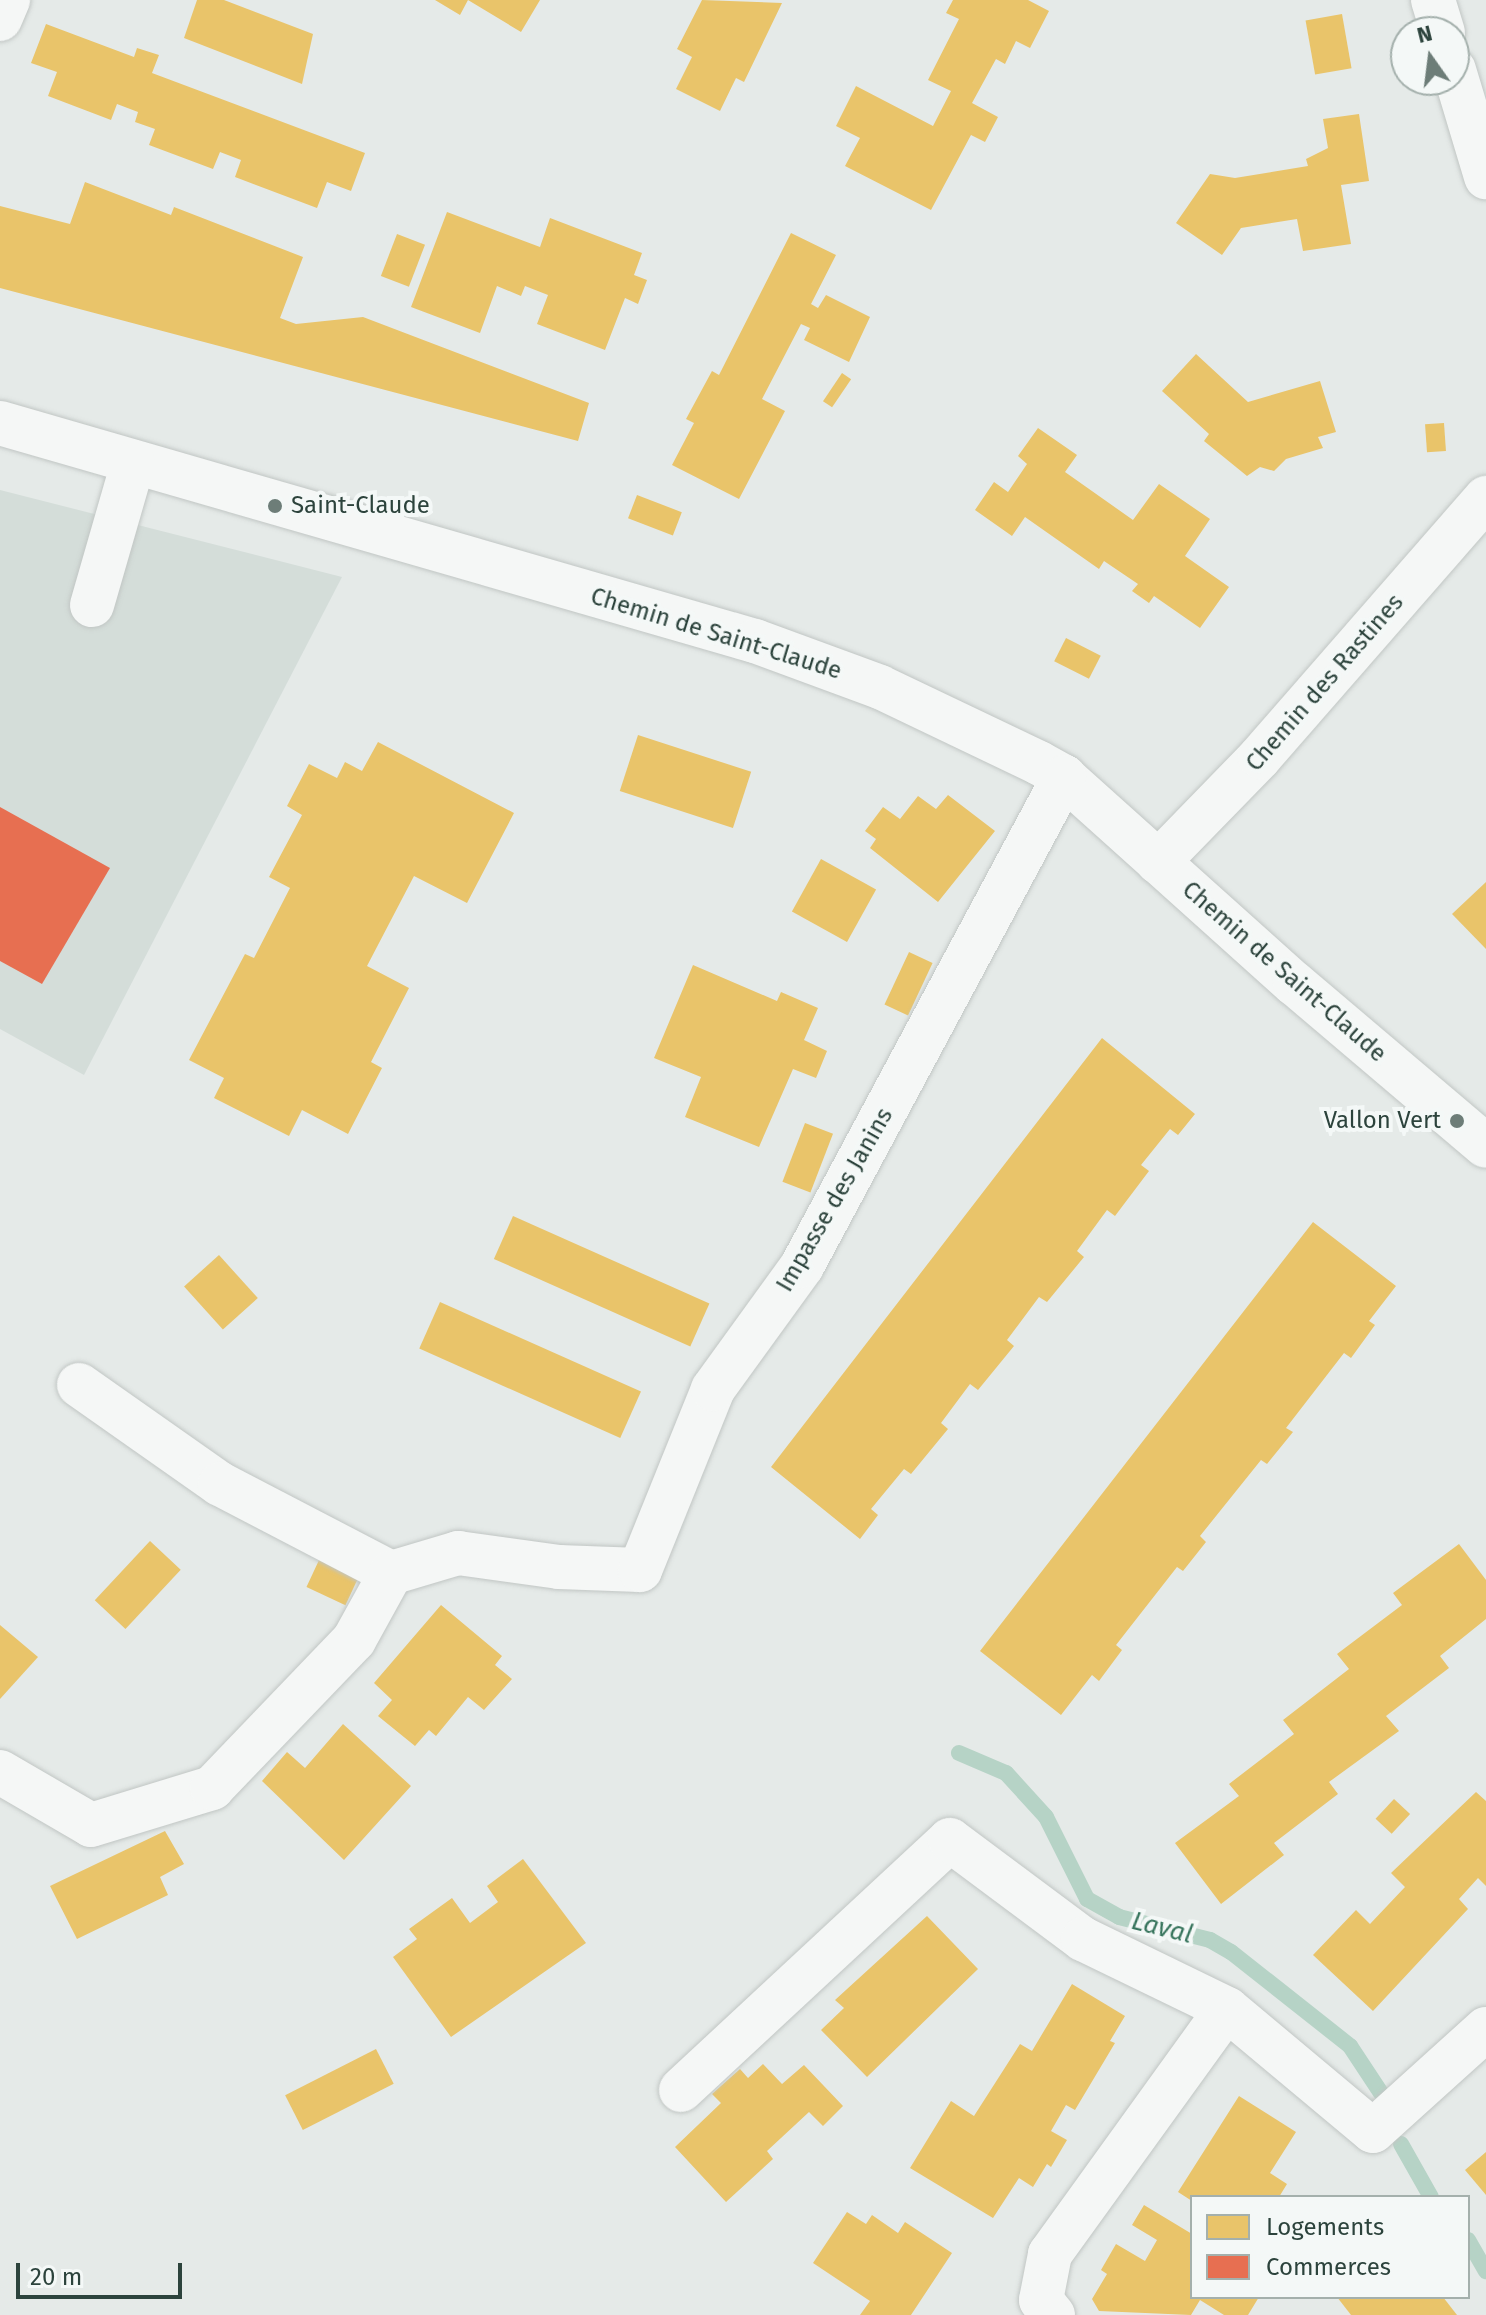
<!DOCTYPE html>
<style>
body{margin:0}
#map{position:relative;width:1486px;height:2315px;overflow:hidden;background:#e5eae8;font-family:"Fira Sans",sans-serif}
div>[style]{position:absolute}
[style*='--x']{left:calc(var(--x)*1px);top:calc(var(--y)*1px);width:calc(var(--w)*1px);rotate:calc(var(--a)*1deg)}
.built>*{inset:0;background:#d4ddd9}
.homes>*{inset:0;background:#e9c46a;transform-origin:0 0}
.shops>*{inset:0;background:#e76f51}
.stream>*{height:16px;margin:-8px;padding:0 8px;transform-origin:8px;border-radius:8px;background:#b6d3c6}
.roads{filter:drop-shadow(0 0 2px #c1c6c4) drop-shadow(0 0 2px #c1c6c4)}
.minor>*{height:44px;margin:-22px;padding:0 22px;transform-origin:22px;border-radius:22px;background:#f5f7f6}
.dots>*{width:22px;height:22px;translate:-50% -50%;box-sizing:border-box;border:4px solid #f4f8f7;border-radius:50%}
span{translate:-50% -50%;white-space:nowrap;text-align:center;line-height:1.15;-webkit-text-stroke:8px #f4f8f7;paint-order:stroke}
.poi-label{font-size:24px;color:#2c433c}
.left{translate:0 -50%;text-align:left}
.right{translate:-100% -50%;text-align:right}
.street-label{font-size:24px;color:#2c433c}
.water-label{font-size:26px;color:#38755d;font-style:italic}
.legend{position:absolute;left:1190px;top:2195px;width:280px;height:104px;box-sizing:border-box;background:#f4f8f7;border:2px solid #a4b0ac;margin:0;padding:10px 14px;list-style:none;font-size:24px;color:#2c433c}
.legend li{display:flex;align-items:center;gap:16px;height:40px}
.legend b{width:40px;border:2px solid #a4b0ac}
.north{position:absolute;left:1390px;top:16px;width:80px;height:80px;box-sizing:border-box;background:#f4f8f7;border:2px solid #a4b0ac;border-radius:50%;rotate:346deg;font-size:22px;font-weight:700;line-height:32px;text-align:center;color:#2c433c}
.north::after{content:'';display:block;margin:auto;width:28px;height:36px;background:#6d7d78;clip-path:polygon(50% 0,100% 100%,50% 72%,0 100%)}
.scale{position:absolute;left:16px;top:2263px;width:166px;height:36px;box-sizing:border-box;border:4px solid #2c433c;border-top:0;padding-left:10px;font-size:24px;line-height:28px;white-space:nowrap;color:#2c433c;-webkit-text-stroke:6px #f4f8f7;paint-order:stroke}
</style>
<div id="map">
<div class="built">
<div style="clip-path:polygon(0 490px,342px 577px,84px 1075px,0 1029px)"></div>
</div>
<div class="homes">
<div style="clip-path:polygon(197px 0,224px 0,313px 34px,302px 84px,184px 38px)"></div>
<div style="clip-path:polygon(435px 0,540px 0,521px 32px,468px 0,460px 15px)"></div>
<div style="clip-path:polygon(702px 0,782px 3px,744px 82px,736px 78px,720px 111px,676px 89px,692px 57px,677px 49px)"></div>
<div style="clip-path:polygon(953px 0,1028px 0,1049px 11px,1030px 48px,1016px 41px,1005px 64px,996px 59px,972px 103px,998px 117px,985px 142px,971px 135px,931px 210px,845px 166px,860px 138px,836px 126px,856px 86px,933px 126px,951px 91px,928px 80px,959px 19px,946px 13px)"></div>
<div style="left:1342px;top:14px;width:55px;height:37px;rotate:80deg"></div>
<div style="clip-path:polygon(46px 24px,134px 57px,137px 48px,159px 55px,152px 73px,365px 153px,351px 191px,327px 182px,317px 208px,235px 177px,241px 160px,220px 152px,213px 169px,149px 145px,155px 129px,135px 122px,138px 112px,117px 104px,111px 120px,48px 96px,57px 72px,31px 63px)"></div>
<div style="clip-path:polygon(1359px 114px,1369px 181px,1341px 185px,1351px 244px,1303px 251px,1297px 219px,1241px 228px,1222px 255px,1176px 223px,1210px 174px,1235px 178px,1308px 166px,1306px 159px,1328px 148px,1323px 119px)"></div>
<div style="clip-path:polygon(85px 182px,171px 215px,174px 207px,303px 257px,280px 318px,296px 324px,363px 317px,589px 403px,578px 441px,0 288px,0 206px,70px 224px)"></div>
<div style="clip-path:polygon(447px 212px,540px 247px,550px 218px,642px 253px,634px 275px,647px 280px,638px 304px,625px 298px,605px 350px,537px 324px,548px 295px,525px 286px,521px 296px,497px 286px,480px 333px,411px 307px)"></div>
<div style="clip-path:polygon(791px 233px,836px 255px,811px 304px,818px 308px,826px 295px,870px 317px,849px 362px,804px 340px,810px 328px,801px 324px,762px 399px,785px 411px,739px 499px,672px 465px,694px 423px,686px 419px,712px 371px,719px 375px)"></div>
<div style="left:397px;top:234px;width:30px;height:45px;rotate:21deg"></div>
<div style="clip-path:polygon(1196px 354px,1248px 402px,1320px 381px,1336px 432px,1318px 437px,1323px 448px,1286px 459px,1274px 471px,1260px 467px,1247px 476px,1204px 441px,1209px 434px,1162px 391px)"></div>
<div style="left:842px;top:373px;width:11px;height:34px;rotate:34deg"></div>
<div style="left:1444px;top:423px;width:28px;height:19px;rotate:86deg"></div>
<div style="clip-path:polygon(1038px 428px,1077px 455px,1065px 472px,1133px 520px,1159px 484px,1210px 519px,1185px 556px,1229px 587px,1200px 628px,1154px 596px,1149px 603px,1132px 591px,1138px 584px,1104px 561px,1099px 569px,1025px 517px,1012px 536px,975px 510px,994px 482px,1008px 492px,1027px 464px,1018px 456px)"></div>
<div style="left:637px;top:495px;width:48px;height:25px;rotate:21deg"></div>
<div style="left:1066px;top:638px;width:39px;height:26px;rotate:27deg"></div>
<div style="left:638px;top:735px;width:119px;height:59px;rotate:18deg"></div>
<div style="clip-path:polygon(378px 742px,514px 813px,467px 903px,414px 876px,367px 966px,409px 988px,371px 1062px,382px 1068px,348px 1134px,302px 1110px,289px 1136px,214px 1098px,224px 1078px,189px 1060px,245px 954px,254px 958px,290px 888px,269px 877px,302px 815px,287px 806px,309px 764px,337px 778px,345px 762px,362px 771px)"></div>
<div style="clip-path:polygon(948px 795px,995px 831px,938px 902px,870px 848px,876px 839px,865px 831px,883px 807px,900px 819px,918px 796px,936px 809px)"></div>
<div style="left:821px;top:859px;width:63px;height:60px;rotate:29deg"></div>
<div style="clip-path:polygon(1486px 882px,1486px 949px,1452px 914px)"></div>
<div style="left:909px;top:952px;width:26px;height:58px;rotate:25deg"></div>
<div style="clip-path:polygon(693px 965px,777px 1001px,781px 992px,818px 1008px,804px 1040px,827px 1051px,816px 1078px,793px 1069px,759px 1147px,685px 1117px,701px 1077px,654px 1058px)"></div>
<div style="clip-path:polygon(1102px 1038px,1195px 1114px,1178px 1135px,1170px 1129px,1141px 1165px,1149px 1171px,1115px 1216px,1107px 1210px,1077px 1251px,1084px 1257px,1047px 1302px,1039px 1297px,1007px 1340px,1014px 1346px,978px 1390px,970px 1384px,941px 1423px,948px 1429px,911px 1474px,904px 1469px,871px 1509px,878px 1515px,860px 1539px,771px 1467px)"></div>
<div style="left:805px;top:1123px;width:30px;height:63px;rotate:21deg"></div>
<div style="left:513px;top:1216px;width:215px;height:47px;rotate:24deg"></div>
<div style="clip-path:polygon(1313px 1222px,1396px 1286px,1369px 1321px,1375px 1325px,1351px 1358px,1344px 1353px,1286px 1428px,1293px 1432px,1267px 1464px,1261px 1460px,1200px 1536px,1206px 1542px,1183px 1571px,1177px 1567px,1116px 1645px,1122px 1650px,1099px 1681px,1092px 1675px,1061px 1715px,980px 1651px)"></div>
<div style="left:219px;top:1255px;width:58px;height:47px;rotate:48deg"></div>
<div style="left:440px;top:1302px;width:220px;height:51px;rotate:24deg"></div>
<div style="left:150px;top:1541px;width:42px;height:81px;rotate:43deg"></div>
<div style="clip-path:polygon(1459px 1544px,1486px 1580px,1486px 1619px,1440px 1656px,1449px 1668px,1386px 1716px,1399px 1731px,1329px 1782px,1338px 1794px,1274px 1843px,1284px 1855px,1221px 1904px,1175px 1843px,1239px 1796px,1229px 1784px,1294px 1734px,1283px 1720px,1349px 1669px,1337px 1654px,1402px 1605px,1393px 1593px)"></div>
<div style="left:320px;top:1558px;width:43px;height:32px;rotate:25deg"></div>
<div style="clip-path:polygon(441px 1605px,502px 1656px,495px 1665px,512px 1679px,484px 1710px,468px 1697px,436px 1736px,429px 1730px,415px 1746px,378px 1716px,392px 1700px,374px 1683px)"></div>
<div style="clip-path:polygon(0 1625px,38px 1657px,0 1699px)"></div>
<div style="clip-path:polygon(343px 1724px,411px 1786px,344px 1860px,262px 1781px,287px 1752px,305px 1768px)"></div>
<div style="clip-path:polygon(1476px 1792px,1486px 1801px,1486px 1886px,1478px 1878px,1459px 1899px,1468px 1909px,1373px 2011px,1313px 1955px,1356px 1910px,1370px 1924px,1405px 1887px,1391px 1873px)"></div>
<div style="left:1394px;top:1799px;width:22px;height:27px;rotate:43deg"></div>
<div style="clip-path:polygon(165px 1831px,184px 1864px,160px 1877px,168px 1895px,77px 1939px,50px 1886px)"></div>
<div style="clip-path:polygon(523px 1859px,586px 1943px,451px 2037px,393px 1957px,417px 1939px,409px 1929px,452px 1898px,470px 1923px,498px 1902px,487px 1886px)"></div>
<div style="clip-path:polygon(927px 1916px,978px 1969px,867px 2077px,821px 2030px,844px 2008px,835px 2000px)"></div>
<div style="clip-path:polygon(1072px 1984px,1125px 2016px,1110px 2041px,1115px 2043px,1075px 2110px,1066px 2105px,1051px 2131px,1067px 2140px,1051px 2167px,1047px 2164px,1033px 2187px,1019px 2178px,993px 2218px,910px 2168px,951px 2101px,974px 2116px,1020px 2044px,1032px 2051px)"></div>
<div style="left:376px;top:2049px;width:39px;height:102px;rotate:63deg"></div>
<div style="clip-path:polygon(763px 2064px,782px 2084px,804px 2065px,843px 2106px,823px 2126px,809px 2112px,767px 2151px,773px 2159px,726px 2202px,675px 2147px,721px 2103px,712px 2094px,740px 2069px,748px 2078px)"></div>
<div style="clip-path:polygon(1239px 2096px,1296px 2132px,1270px 2173px,1287px 2184px,1279px 2197px,1192px 2201px,1178px 2192px)"></div>
<div style="clip-path:polygon(1486px 2152px,1486px 2195px,1465px 2170px)"></div>
<div style="clip-path:polygon(1144px 2205px,1192px 2234px,1192px 2297px,1259px 2297px,1248px 2315px,1224px 2315px,1200px 2300px,1191px 2315px,1099px 2311px,1092px 2299px,1107px 2274px,1101px 2270px,1116px 2244px,1145px 2261px,1157px 2240px,1132px 2225px)"></div>
<div style="clip-path:polygon(847px 2212px,866px 2224px,872px 2215px,898px 2233px,905px 2222px,952px 2253px,911px 2315px,860px 2315px,870px 2301px,813px 2263px)"></div>
<div style="clip-path:polygon(1337px 2297px,1443px 2297px,1457px 2315px,1351px 2315px)"></div>
</div>
<div class="shops">
<div style="clip-path:polygon(0 807px,110px 868px,42px 984px,0 961px)"></div>
</div>
<div class="stream">
<div style="--x:959;--y:1753;--w:51;--a:23.1"></div>
<div style="--x:1006;--y:1773;--w:59;--a:47.7"></div>
<div style="--x:1046;--y:1817;--w:92;--a:63.4"></div>
<div style="--x:1087;--y:1899;--w:37;--a:29"></div>
<div style="--x:1119;--y:1917;--w:94;--a:14.2"></div>
<div style="--x:1210;--y:1940;--w:24;--a:30"></div>
<div style="--x:1231;--y:1952;--w:152;--a:38.3"></div>
<div style="--x:1350;--y:2046;--w:56;--a:56.6"></div>
<div style="--x:1401;--y:2144;--w:61;--a:60.5"></div>
<div style="--x:1468;--y:2240;--w:36;--a:60"></div>
</div>
<div class="roads">
<div class="minor">
<div style="--x:1433;--y:0;--w:34;--a:73"></div>
<div style="--x:0;--y:19;--w:21;--a:-67"></div>
<div style="--x:1454;--y:70;--w:112;--a:73.3"></div>
<div style="--x:0;--y:423;--w:786;--a:16.11"></div>
<div style="--x:755;--y:641;--w:133;--a:20.2"></div>
<div style="--x:880;--y:687;--w:176;--a:25.5"></div>
<div style="--x:1039;--y:763;--w:29;--a:29"></div>
<div style="--x:1064;--y:777;--w:310;--a:41.9"></div>
<div style="--x:1295;--y:984;--w:250;--a:40.3"></div>
<div style="--x:92;--y:605;--w:148;--a:-73.9"></div>
<div style="--x:1158;--y:862;--w:146;--a:-45.8"></div>
<div style="--x:1260;--y:757;--w:344;--a:-48.9"></div>
<div style="--x:79;--y:1385;--w:172;--a:35.1"></div>
<div style="--x:220;--y:1484;--w:193;--a:27.5"></div>
<div style="--x:0;--y:1772;--w:105;--a:30.2"></div>
<div style="--x:91;--y:1825;--w:127;--a:-17"></div>
<div style="--x:212;--y:1788;--w:205;--a:-46.2"></div>
<div style="--x:354;--y:1640;--w:77;--a:-61.1"></div>
<div style="--x:391;--y:1573;--w:70;--a:-16.6"></div>
<div style="--x:458;--y:1553;--w:102;--a:7.9"></div>
<div style="--x:559;--y:1567;--w:81;--a:2.1"></div>
<div style="--x:640;--y:1570;--w:195;--a:-68"></div>
<div style="--x:713;--y:1389;--w:152;--a:-54.1"></div>
<div style="--x:802;--y:1266;--w:555;--a:-61.82"></div>
<div style="--x:681;--y:2090;--w:367;--a:-42.9"></div>
<div style="--x:950;--y:1840;--w:166;--a:36.7"></div>
<div style="--x:1083;--y:1939;--w:160;--a:25.9"></div>
<div style="--x:1227;--y:2009;--w:190;--a:39.9"></div>
<div style="--x:1373;--y:2131;--w:152;--a:-42.1"></div>
<div style="--x:1053;--y:2315;--w:19;--a:-129"></div>
<div style="--x:1041;--y:2300;--w:47;--a:-78.9"></div>
<div style="--x:1050;--y:2254;--w:302;--a:-54.2"></div>
</div>
</div>
<div class="dots">
<div style="left:275px;top:506px;background:#6d7d78"></div>
<div style="left:1457px;top:1121px;background:#6d7d78"></div>
</div>
<div class="poi-label">
<span class="left" style="left:291px;top:506px">Saint-Claude</span>
<span class="right" style="left:1441px;top:1121px">Vallon Vert</span>
</div>
<div class="street-label">
<span style="left:716px;top:634px;rotate:17deg">Chemin de Saint-Claude</span>
<span style="left:1325px;top:683px;rotate:-49deg">Chemin des Rastines</span>
<span style="left:1284px;top:972px;rotate:41deg">Chemin de Saint-Claude</span>
<span style="left:835px;top:1200px;rotate:-60deg">Impasse des Janins</span>
</div>
<div class="water-label">
<span style="left:1162px;top:1928px;rotate:14deg">Laval</span>
</div>
<ul class="legend">
<li><b style="height:22px;background:#e9c46a"></b>Logements</li>
<li><b style="height:22px;background:#e76f51"></b>Commerces</li>
</ul>
<div class="north">N</div>
<div class="scale">20 m</div>
</div>
